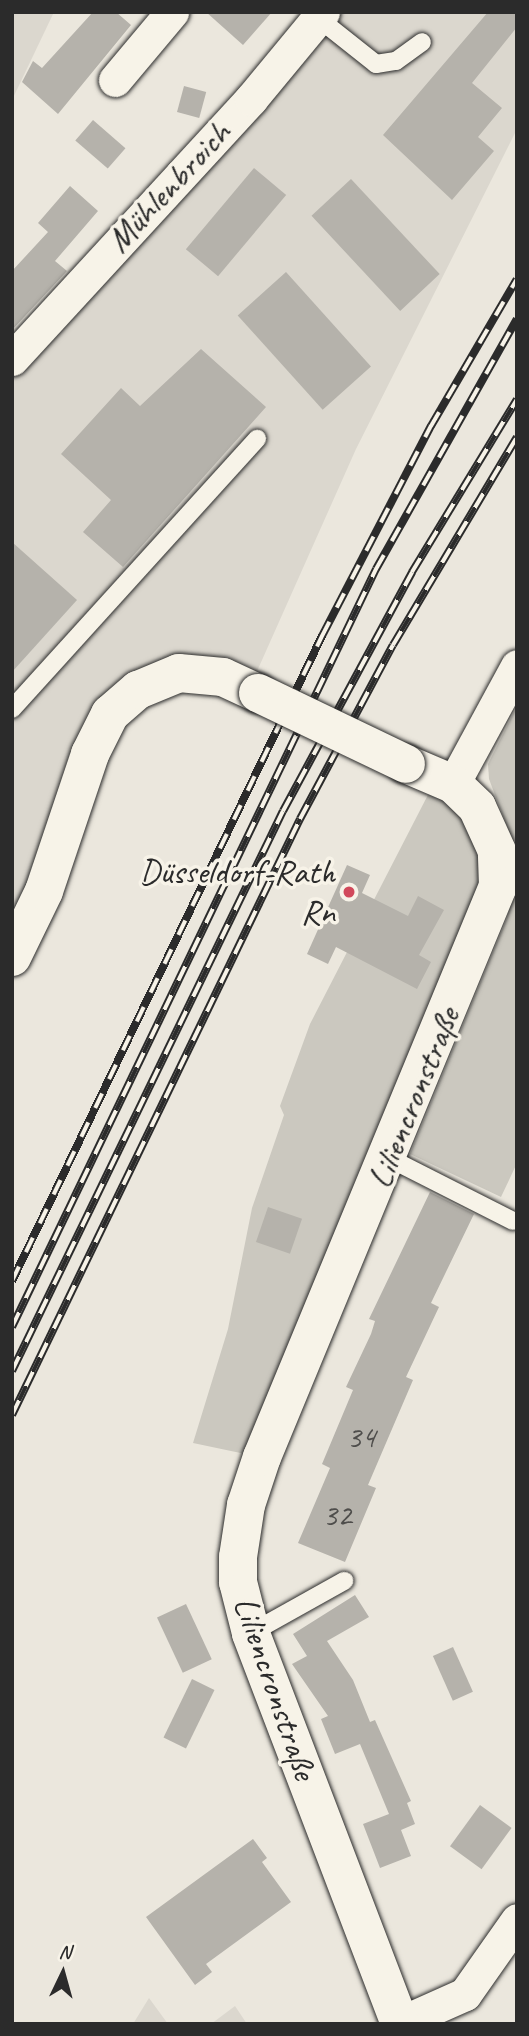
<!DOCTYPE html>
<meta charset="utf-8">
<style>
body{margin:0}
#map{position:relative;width:529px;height:2036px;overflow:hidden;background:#ebe7dd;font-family:Caveat,sans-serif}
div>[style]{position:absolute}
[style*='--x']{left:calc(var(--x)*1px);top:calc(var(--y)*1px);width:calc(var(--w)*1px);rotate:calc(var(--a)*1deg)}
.built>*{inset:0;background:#dbd7ce}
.green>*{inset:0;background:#cbc8bf}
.building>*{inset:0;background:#b5b2ab;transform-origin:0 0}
.roads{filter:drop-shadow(0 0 2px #2b2b2b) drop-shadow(0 0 2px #2b2b2b)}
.lane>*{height:18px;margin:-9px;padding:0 9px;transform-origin:9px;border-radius:9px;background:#f7f3e8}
.street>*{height:33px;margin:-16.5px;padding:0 16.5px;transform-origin:16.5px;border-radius:16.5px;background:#f7f3e8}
.secondary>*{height:38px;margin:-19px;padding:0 19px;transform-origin:19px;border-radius:19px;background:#f7f3e8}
.rail>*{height:8px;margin-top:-4px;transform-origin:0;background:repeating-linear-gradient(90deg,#f7f3e8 0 16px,#2b2b2b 0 32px);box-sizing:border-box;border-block:2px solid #2b2b2b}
.bridges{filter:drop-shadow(0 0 2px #2b2b2b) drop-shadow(0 0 2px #2b2b2b)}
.secondary-bridge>*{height:38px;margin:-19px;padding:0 19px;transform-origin:19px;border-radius:19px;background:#f7f3e8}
.dots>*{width:19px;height:19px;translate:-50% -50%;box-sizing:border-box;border:4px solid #f7f3e8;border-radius:50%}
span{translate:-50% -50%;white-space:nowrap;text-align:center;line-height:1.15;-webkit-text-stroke:7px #f7f3e8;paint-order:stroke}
.number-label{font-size:32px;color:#4e4d4b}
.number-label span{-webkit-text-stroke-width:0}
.street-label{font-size:35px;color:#2b2b2b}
.poi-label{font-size:35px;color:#2b2b2b}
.right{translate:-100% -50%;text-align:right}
.frame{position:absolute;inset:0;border:14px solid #2b2b2b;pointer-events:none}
.north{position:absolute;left:28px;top:1938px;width:70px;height:70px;-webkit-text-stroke:5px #f7f3e8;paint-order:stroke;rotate:5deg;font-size:19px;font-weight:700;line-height:28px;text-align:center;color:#2b2b2b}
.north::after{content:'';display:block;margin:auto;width:24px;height:32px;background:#2b2b2b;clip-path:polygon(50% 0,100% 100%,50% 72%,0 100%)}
</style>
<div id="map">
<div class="built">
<div style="clip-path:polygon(12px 12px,54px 12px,12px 100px)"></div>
<div style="clip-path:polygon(333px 12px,517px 12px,517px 129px,356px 449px,254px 678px,155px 666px,12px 921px,12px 375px)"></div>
<div style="clip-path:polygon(149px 1998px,168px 2024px,133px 2024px)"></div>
<div style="clip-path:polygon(235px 2006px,247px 2024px,211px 2024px)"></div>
</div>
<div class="green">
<div style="clip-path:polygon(517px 706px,517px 853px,489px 779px,488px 764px)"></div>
<div style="clip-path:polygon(432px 787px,456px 805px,476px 841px,483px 870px,477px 895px,250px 1455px,193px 1443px,228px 1329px,252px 1208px,284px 1115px,280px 1106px,310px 1024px)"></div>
<div style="clip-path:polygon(517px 876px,517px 1163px,501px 1197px,410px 1154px,507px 918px)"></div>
</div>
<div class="building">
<div style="clip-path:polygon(93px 12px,116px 12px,131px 25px,58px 114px,22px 82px,33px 61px,42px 68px)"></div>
<div style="clip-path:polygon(206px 12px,272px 12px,243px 45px)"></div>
<div style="clip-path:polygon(488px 12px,517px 12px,517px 27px,472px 83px,502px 108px,478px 137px,494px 151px,452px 200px,383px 135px)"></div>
<div style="left:184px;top:86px;width:23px;height:27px;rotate:15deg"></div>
<div style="left:93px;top:120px;width:43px;height:27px;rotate:41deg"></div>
<div style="left:254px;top:168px;width:42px;height:106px;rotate:40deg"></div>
<div style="left:351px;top:179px;width:130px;height:54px;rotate:47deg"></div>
<div style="clip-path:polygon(70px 186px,98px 211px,55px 261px,67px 271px,12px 330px,12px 271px,48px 232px,38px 223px)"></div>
<div style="left:286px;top:272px;width:127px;height:65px;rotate:48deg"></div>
<div style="clip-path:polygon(201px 349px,266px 407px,123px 567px,83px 532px,111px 500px,61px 454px,121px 388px,140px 406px)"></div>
<div style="clip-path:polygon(12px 542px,77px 600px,12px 672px)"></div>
<div style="clip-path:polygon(347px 865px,370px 875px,362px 893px,408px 916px,418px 896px,444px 910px,419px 955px,431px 962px,417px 989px,336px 947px,328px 964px,307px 954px)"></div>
<div style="clip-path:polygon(430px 1192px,474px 1214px,431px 1303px,439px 1307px,406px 1377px,413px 1380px,368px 1485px,376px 1488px,345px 1562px,298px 1543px,330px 1468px,322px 1464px,353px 1390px,346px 1387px,371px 1334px,375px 1321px,369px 1319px)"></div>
<div style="left:268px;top:1207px;width:36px;height:37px;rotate:19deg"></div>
<div style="clip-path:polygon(355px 1595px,369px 1617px,327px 1641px,353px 1680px,370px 1722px,375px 1720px,411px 1801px,407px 1803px,415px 1824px,401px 1830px,411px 1856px,380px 1868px,363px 1824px,389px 1814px,360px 1744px,335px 1754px,321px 1719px,328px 1716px,292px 1664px,307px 1656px,293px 1634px)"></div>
<div style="left:186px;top:1604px;width:61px;height:32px;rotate:65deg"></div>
<div style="left:453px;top:1647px;width:49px;height:22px;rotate:66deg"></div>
<div style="left:192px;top:1679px;width:25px;height:65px;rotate:26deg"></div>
<div style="left:480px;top:1805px;width:39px;height:51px;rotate:36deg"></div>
<div style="clip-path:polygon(253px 1839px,267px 1858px,262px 1862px,291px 1902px,206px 1964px,212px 1972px,195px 1985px,146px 1917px)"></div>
</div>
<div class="roads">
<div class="lane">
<div style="--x:318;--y:18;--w:74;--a:38.4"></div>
<div style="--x:376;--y:64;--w:20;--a:-9"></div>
<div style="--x:396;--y:61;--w:32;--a:-36"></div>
<div style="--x:12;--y:709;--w:365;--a:-47.8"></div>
<div style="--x:389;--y:1158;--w:139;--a:26.9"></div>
<div style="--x:251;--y:1633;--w:107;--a:-29.2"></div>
</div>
<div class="street">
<div style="--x:115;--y:80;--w:89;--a:-50"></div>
<div style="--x:12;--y:359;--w:353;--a:-47.4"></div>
<div style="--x:251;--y:99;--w:113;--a:-50.4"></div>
<div style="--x:453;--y:784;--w:134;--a:-61.5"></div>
<div style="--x:400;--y:2023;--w:71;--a:-24"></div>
<div style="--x:465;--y:1994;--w:90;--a:-54.9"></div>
</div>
<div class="secondary">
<div style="--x:12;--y:957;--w:73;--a:-64.1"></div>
<div style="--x:44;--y:891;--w:145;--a:-71.4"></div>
<div style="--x:90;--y:754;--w:45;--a:-63.4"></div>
<div style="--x:110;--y:714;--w:37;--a:-41"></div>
<div style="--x:138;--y:690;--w:44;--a:-22.5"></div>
<div style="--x:179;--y:673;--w:44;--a:5.2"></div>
<div style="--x:223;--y:677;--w:38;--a:25"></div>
<div style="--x:400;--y:2024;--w:418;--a:-110.9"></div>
<div style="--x:251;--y:1633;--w:53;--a:-104.3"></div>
<div style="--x:238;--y:1582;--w:25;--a:-90"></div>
<div style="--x:238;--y:1557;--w:53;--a:-81.3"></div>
<div style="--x:246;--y:1505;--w:51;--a:-71.6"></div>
<div style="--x:262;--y:1457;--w:618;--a:-67.54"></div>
<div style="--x:498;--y:886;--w:35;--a:-92"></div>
<div style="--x:497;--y:851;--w:48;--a:-114.4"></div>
<div style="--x:477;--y:807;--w:33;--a:-136"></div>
<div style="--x:453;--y:784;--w:51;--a:-156.9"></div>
</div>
</div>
<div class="rail">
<div style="--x:12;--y:1281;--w:716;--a:-64.33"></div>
<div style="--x:322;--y:636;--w:237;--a:-62.6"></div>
<div style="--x:431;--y:426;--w:170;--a:-59.7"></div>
<div style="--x:12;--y:1327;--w:841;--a:-64.35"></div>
<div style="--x:376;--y:569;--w:287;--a:-60.6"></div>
<div style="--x:12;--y:1371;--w:622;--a:-64.18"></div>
<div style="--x:283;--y:811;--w:272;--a:-61.6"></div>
<div style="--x:412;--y:572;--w:202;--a:-58.7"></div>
<div style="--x:12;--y:1415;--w:662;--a:-64.21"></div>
<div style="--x:300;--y:819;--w:197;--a:-61.9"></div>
<div style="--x:393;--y:645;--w:242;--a:-59.2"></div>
</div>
<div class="bridges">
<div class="secondary-bridge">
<div style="--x:258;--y:693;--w:164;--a:25.6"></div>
</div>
</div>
<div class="dots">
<div style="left:349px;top:892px;background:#d1495b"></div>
</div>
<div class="number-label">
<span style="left:361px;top:1437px">34</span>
<span style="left:337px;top:1515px">32</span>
</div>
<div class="street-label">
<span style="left:169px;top:187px;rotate:-47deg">Mühlenbroich</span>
<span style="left:414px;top:1098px;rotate:-68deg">Liliencronstraße</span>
<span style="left:275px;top:1688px;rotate:71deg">Liliencronstraße</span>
</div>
<div class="poi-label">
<span class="right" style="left:335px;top:892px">Düsseldorf-Rath<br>Rn</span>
</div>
<div class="frame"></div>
<div class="north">N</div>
</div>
